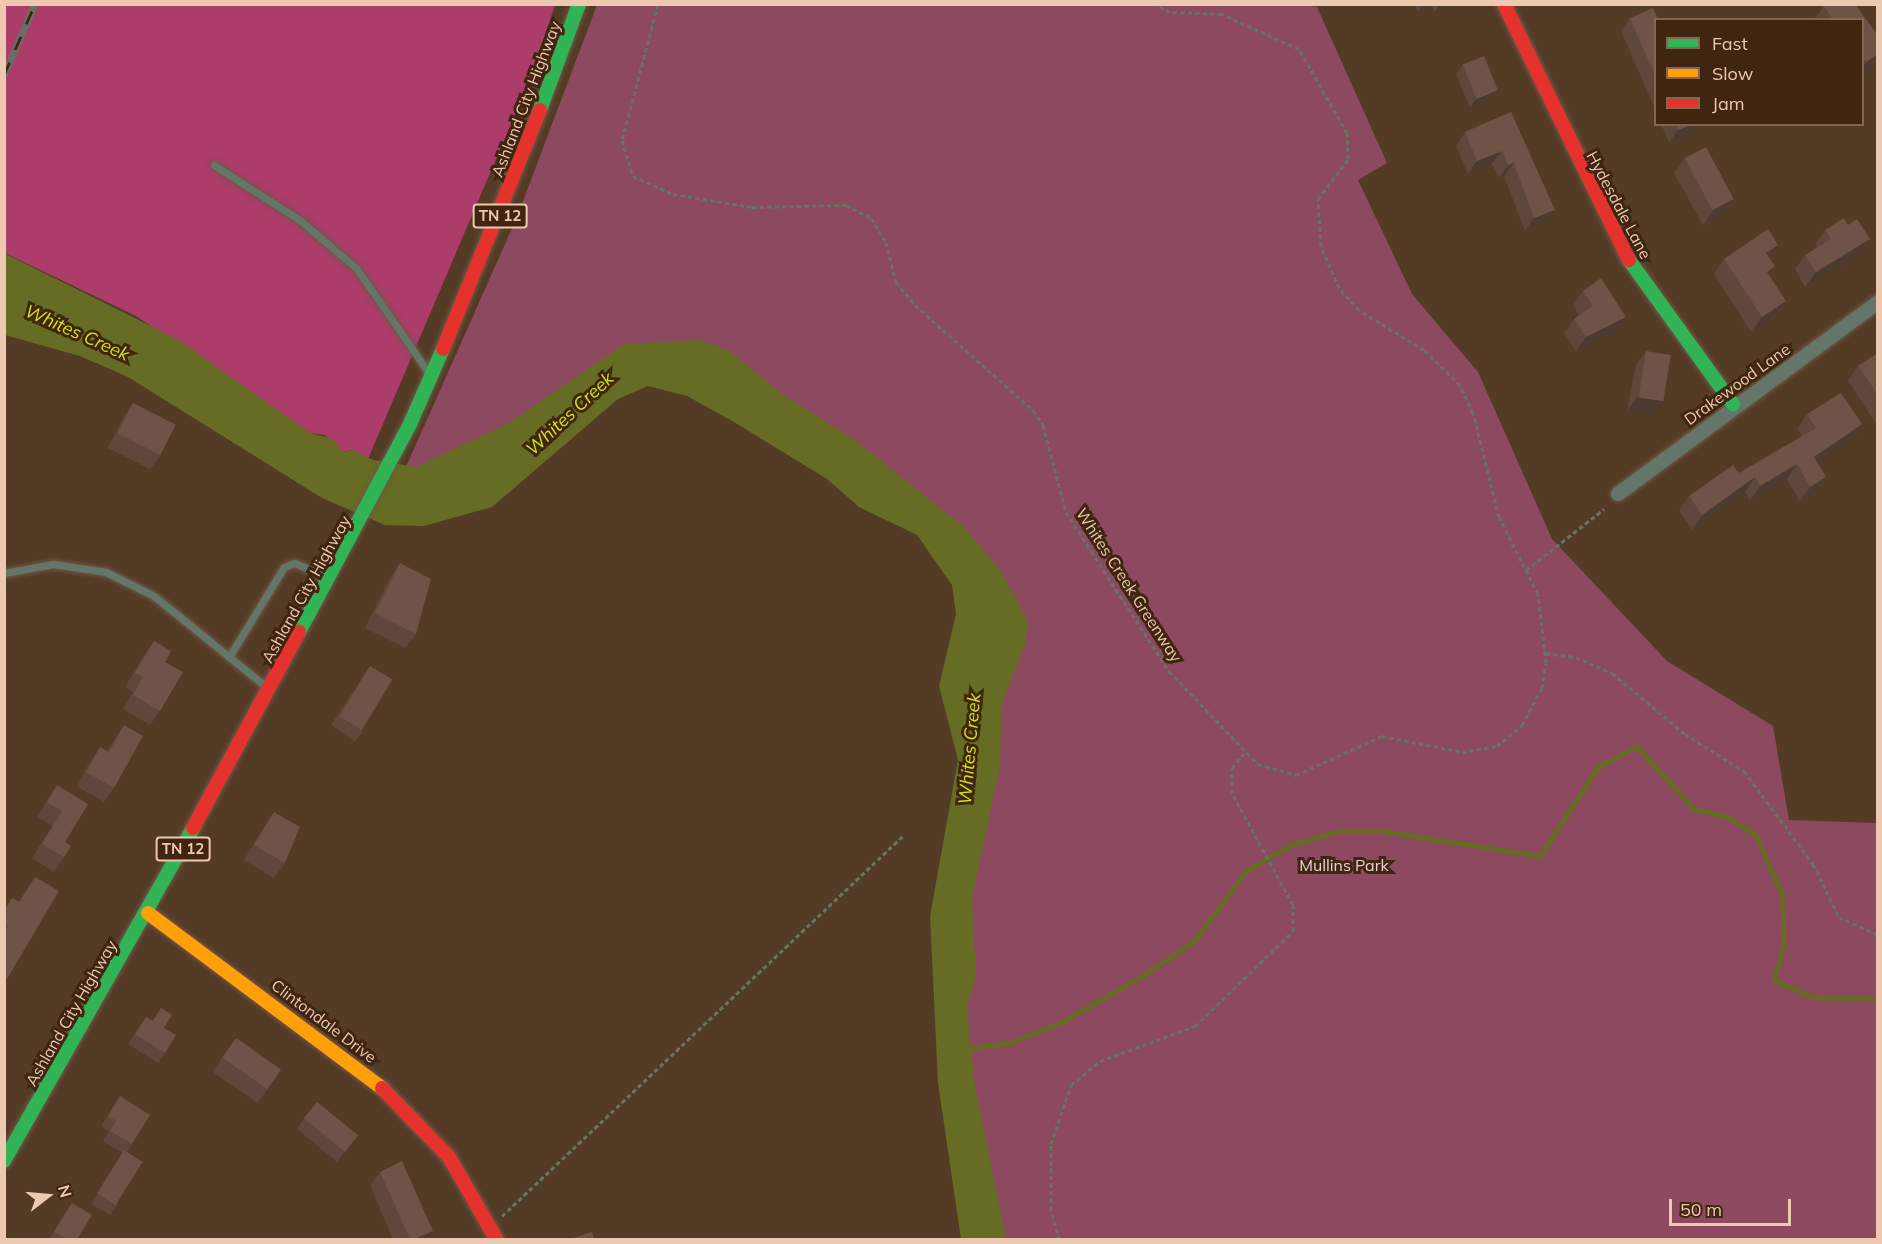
<!DOCTYPE html>
<style>
body{margin:0}
#map{position:relative;width:1882px;height:1244px;overflow:hidden;background:#543b26;font-family:Mulish,sans-serif}
div>[style]{position:absolute}
[style*='--x']{left:calc(var(--x)*1px);top:calc(var(--y)*1px);width:calc(var(--w)*1px);rotate:calc(var(--a)*1deg)}
.green>*{inset:0;background:#8c495f}
.forest>*{inset:0;background:#ac3c6a}
.water>*{inset:0;background:#666c23}
.stream>*{height:4.5px;margin:-2.25px;padding:0 2.25px;transform-origin:2.25px;border-radius:2.25px;background:#666c23}
.path>*{height:3px;margin-top:-1.5px;transform-origin:0;background:repeating-linear-gradient(90deg,#6a7265 0 4.5px,transparent 0 7.5px)}
.roads{filter:drop-shadow(0 0 2px #6f5845) drop-shadow(0 0 2px #6f5845)}
.lane>*{height:7px;margin:-3.5px;padding:0 3.5px;transform-origin:3.5px;border-radius:3.5px;background:#64766a}
.street>*{height:14px;margin:-7px;padding:0 7px;transform-origin:7px;border-radius:7px;background:#64766a}
.fast>*{height:14px;margin:-7px;padding:0 7px;transform-origin:7px;border-radius:7px;background:#30b455}
.slow>*{height:14px;margin:-7px;padding:0 7px;transform-origin:7px;border-radius:7px;background:#ff9f0a}
.jam>*{height:14px;margin:-7px;padding:0 7px;transform-origin:7px;border-radius:7px;background:#e5322d}
.rail>*{height:7px;margin-top:-3.5px;transform-origin:0;background:repeating-linear-gradient(90deg,#402511 0 14px,#657167 0 28px);box-sizing:border-box;border-block:2px solid #657167}
.wall>*{inset:0;background:#5f473c;transform-origin:0 0}
.shaded-wall>*{inset:0;background:#4d3a31}
.building>*{inset:0;background:#6e5346;transform-origin:0 0}
span{translate:-50% -50%;white-space:nowrap;text-align:center;line-height:1.15;-webkit-text-stroke:6px #402511;paint-order:stroke}
.shield-label span{padding:2px 4px;background:#402511;border:2px solid;border-radius:4px;-webkit-text-stroke-width:0}
.shield-label{font-size:15px;color:#edc9b1;font-weight:700}
.street-label{font-size:16px;color:#edc9b1}
.park-label{font-size:16px;color:#eecdd7}
.water-label{font-size:18px;color:#d1e60e;font-style:italic}
.frame{position:absolute;inset:0;border:6px solid #edc9b1;pointer-events:none}
.legend{position:absolute;left:1654px;top:18px;width:210px;height:108px;box-sizing:border-box;background:#402511;border:2px solid #856751;margin:0;padding:8px 10px;list-style:none;font-size:18px;color:#edc9b1}
.legend li{display:flex;align-items:center;gap:12px;height:30px}
.legend b{width:30px;border:2px solid #856751}
.north{position:absolute;left:18px;top:1166px;width:60px;height:60px;-webkit-text-stroke:4px #402511;paint-order:stroke;rotate:74deg;font-size:16px;font-weight:700;line-height:24px;text-align:center;color:#edc9b1}
.north::after{content:'';display:block;margin:auto;width:21px;height:27px;background:#edc9b1;clip-path:polygon(50% 0,100% 100%,50% 72%,0 100%)}
.scale{position:absolute;left:1669px;top:1199px;width:122px;height:27px;box-sizing:border-box;border:3px solid #edc9b1;border-top:0;padding-left:8px;font-size:18px;line-height:21px;white-space:nowrap;color:#edc9b1;-webkit-text-stroke:4px #402511;paint-order:stroke}
</style>
<div id="map">
<div class="green">
<div style="clip-path:polygon(1299px 4px,1317px 7px,1387px 163px,1358px 180px,1412px 294px,1478px 372px,1552px 539px,1667px 661px,1773px 726px,1789px 820px,1877px 823px,1877px 1239px,984px 1239px,961px 1023px,963px 883px,988px 704px,954px 542px,621px 354px,473px 463px,405px 469px,517px 217px,597px 5px)"></div>
</div>
<div class="forest">
<div style="clip-path:polygon(4px 5px,555px 5px,531px 77px,368px 459px,353px 450px,343px 452px,325px 435px,310px 433px,136px 316px,5px 253px)"></div>
</div>
<div class="water">
<div style="clip-path:polygon(4px 253px,179px 340px,310px 433px,333px 439px,343px 452px,353px 450px,373px 460px,416px 467px,507px 424px,624px 344px,701px 340px,730px 351px,786px 397px,851px 437px,964px 527px,1000px 570px,1028px 621px,1025px 645px,1002px 703px,1000px 766px,972px 899px,976px 976px,967px 1006px,974px 1080px,1006px 1239px,961px 1239px,938px 1083px,930px 916px,958px 760px,939px 686px,956px 614px,952px 585px,917px 535px,859px 507px,827px 479px,734px 422px,687px 396px,648px 386px,618px 399px,492px 507px,424px 526px,385px 525px,322px 498px,128px 377px,80px 356px,5px 335px)"></div>
</div>
<div class="stream">
<div style="--x:965;--y:1049;--w:44;--a:-7.8"></div>
<div style="--x:1009;--y:1043;--w:55;--a:-21.4"></div>
<div style="--x:1060;--y:1023;--w:97;--a:-29.7"></div>
<div style="--x:1144;--y:975;--w:60;--a:-34.2"></div>
<div style="--x:1194;--y:941;--w:87;--a:-53.4"></div>
<div style="--x:1246;--y:871;--w:52;--a:-30"></div>
<div style="--x:1291;--y:845;--w:47;--a:-16.1"></div>
<div style="--x:1336;--y:832;--w:53;--a:0"></div>
<div style="--x:1389;--y:832;--w:153;--a:9"></div>
<div style="--x:1540;--y:856;--w:106;--a:-56.9"></div>
<div style="--x:1598;--y:767;--w:44;--a:-28.3"></div>
<div style="--x:1637;--y:746;--w:85;--a:47.9"></div>
<div style="--x:1694;--y:809;--w:36;--a:13"></div>
<div style="--x:1729;--y:817;--w:32;--a:34"></div>
<div style="--x:1756;--y:835;--w:66;--a:65.8"></div>
<div style="--x:1783;--y:895;--w:51;--a:88.9"></div>
<div style="--x:1784;--y:946;--w:35;--a:106"></div>
<div style="--x:1774;--y:980;--w:42;--a:24.1"></div>
<div style="--x:1812;--y:997;--w:66;--a:1.7"></div>
</div>
<div class="path">
<div style="--x:658;--y:4;--w:141;--a:104.8"></div>
<div style="--x:622;--y:140;--w:38;--a:73"></div>
<div style="--x:633;--y:176;--w:44;--a:24.2"></div>
<div style="--x:673;--y:194;--w:80;--a:9.3"></div>
<div style="--x:752;--y:207;--w:94;--a:-1.2"></div>
<div style="--x:846;--y:205;--w:28;--a:27"></div>
<div style="--x:871;--y:218;--w:28;--a:58"></div>
<div style="--x:886;--y:242;--w:41;--a:76"></div>
<div style="--x:896;--y:282;--w:30;--a:50"></div>
<div style="--x:915;--y:305;--w:158;--a:41.7"></div>
<div style="--x:1033;--y:410;--w:18;--a:56"></div>
<div style="--x:1043;--y:425;--w:90;--a:75.2"></div>
<div style="--x:1066;--y:512;--w:46;--a:57.3"></div>
<div style="--x:1091;--y:551;--w:143;--a:57"></div>
<div style="--x:1169;--y:671;--w:129;--a:46.3"></div>
<div style="--x:1258;--y:764;--w:40;--a:16"></div>
<div style="--x:1296;--y:775;--w:94;--a:-24.4"></div>
<div style="--x:1382;--y:736;--w:82;--a:11.3"></div>
<div style="--x:1462;--y:752;--w:36;--a:-10"></div>
<div style="--x:1497;--y:746;--w:33;--a:-40"></div>
<div style="--x:1522;--y:725;--w:42;--a:-61.6"></div>
<div style="--x:1542;--y:688;--w:25;--a:-81"></div>
<div style="--x:1546;--y:663;--w:69;--a:-96.6"></div>
<div style="--x:1538;--y:594;--w:86;--a:-116.9"></div>
<div style="--x:1499;--y:517;--w:107;--a:-104"></div>
<div style="--x:1473;--y:413;--w:31;--a:-115"></div>
<div style="--x:1460;--y:385;--w:50;--a:-135.8"></div>
<div style="--x:1424;--y:350;--w:76;--a:-148.4"></div>
<div style="--x:1359;--y:310;--w:30;--a:-132"></div>
<div style="--x:1339;--y:288;--w:46;--a:-113.2"></div>
<div style="--x:1321;--y:246;--w:47;--a:-93.7"></div>
<div style="--x:1318;--y:199;--w:50;--a:-53.1"></div>
<div style="--x:1348;--y:159;--w:26;--a:-92"></div>
<div style="--x:1347;--y:133;--w:97;--a:-119.7"></div>
<div style="--x:1299;--y:49;--w:85;--a:-155.6"></div>
<div style="--x:1222;--y:14;--w:52;--a:-177.8"></div>
<div style="--x:1170;--y:12;--w:18;--a:-153"></div>
<div style="--x:1526;--y:570;--w:99;--a:-38"></div>
<div style="--x:1546;--y:653;--w:30;--a:8"></div>
<div style="--x:1576;--y:657;--w:39;--a:24"></div>
<div style="--x:1612;--y:673;--w:95;--a:39.9"></div>
<div style="--x:1685;--y:734;--w:70;--a:32.1"></div>
<div style="--x:1744;--y:771;--w:116;--a:53.4"></div>
<div style="--x:1813;--y:864;--w:59;--a:63.9"></div>
<div style="--x:1839;--y:917;--w:43;--a:24.8"></div>
<div style="--x:502;--y:1216;--w:555;--a:-43.47"></div>
<div style="--x:1059;--y:1240;--w:31;--a:-105"></div>
<div style="--x:1051;--y:1210;--w:66;--a:-90"></div>
<div style="--x:1051;--y:1144;--w:62;--a:-71.3"></div>
<div style="--x:1071;--y:1085;--w:38;--a:-40"></div>
<div style="--x:1100;--y:1061;--w:101;--a:-20.2"></div>
<div style="--x:1195;--y:1026;--w:136;--a:-44.1"></div>
<div style="--x:1293;--y:931;--w:26;--a:-90"></div>
<div style="--x:1293;--y:905;--w:128;--a:-118.6"></div>
<div style="--x:1232;--y:793;--w:25;--a:-90"></div>
<div style="--x:1232;--y:768;--w:21;--a:-51"></div>
</div>
<div class="roads">
<div class="lane">
<div style="--x:214;--y:165;--w:103;--a:32.8"></div>
<div style="--x:301;--y:221;--w:74;--a:40.6"></div>
<div style="--x:357;--y:269;--w:125;--a:55.4"></div>
<div style="--x:4;--y:573;--w:50;--a:-10.4"></div>
<div style="--x:53;--y:564;--w:54;--a:8.6"></div>
<div style="--x:106;--y:572;--w:54;--a:26.6"></div>
<div style="--x:154;--y:596;--w:143;--a:39"></div>
<div style="--x:229;--y:657;--w:105;--a:-58.6"></div>
<div style="--x:284;--y:567;--w:11;--a:-22"></div>
<div style="--x:294;--y:563;--w:35;--a:22"></div>
</div>
<div class="street">
<div style="--x:1618;--y:494;--w:323;--a:-36.4"></div>
</div>
<div class="fast">
<div style="--x:540;--y:110;--w:113;--a:-69.8"></div>
<div style="--x:1629;--y:260;--w:178;--a:54.2"></div>
<div style="--x:299;--y:632;--w:236;--a:-61.9"></div>
<div style="--x:410;--y:424;--w:82;--a:-66.3"></div>
<div style="--x:4;--y:1161;--w:383;--a:-60.4"></div>
</div>
<div class="slow">
<div style="--x:148;--y:913;--w:292;--a:36.8"></div>
</div>
<div class="jam">
<div style="--x:1504;--y:4;--w:285;--a:64"></div>
<div style="--x:443;--y:349;--w:258;--a:-67.9"></div>
<div style="--x:193;--y:828;--w:223;--a:-61.6"></div>
<div style="--x:382;--y:1088;--w:96;--a:45.8"></div>
<div style="--x:449;--y:1157;--w:96;--a:60"></div>
</div>
</div>
<div class="rail">
<div style="--x:4;--y:75;--w:77;--a:-66.4"></div>
</div>
<div class="wall">
<div style="clip-path:polygon(1414px 4px,1430px 4px,1418px 12px)"></div>
<div style="clip-path:polygon(1431px 4px,1448px 4px,1435px 12px)"></div>
<div style="clip-path:polygon(1825px 4px,1855px 4px,1878px 36px,1878px 60px,1876px 62px,1863px 72px,1863px 20px,1814px 20px)"></div>
<div style="clip-path:polygon(1630px 18px,1656px 20px,1656px 111px,1621px 31px)"></div>
<div style="clip-path:polygon(1463px 65px,1498px 90px,1491px 99px,1470px 108px,1456px 74px)"></div>
<div style="clip-path:polygon(1511px 112px,1546px 223px,1525px 231px,1504px 176px,1499px 178px,1492px 164px,1468px 174px,1456px 146px,1465px 132px)"></div>
<div style="clip-path:polygon(1661px 124px,1698px 124px,1690px 135px,1669px 143px)"></div>
<div style="clip-path:polygon(1685px 158px,1734px 199px,1724px 214px,1703px 225px,1674px 173px)"></div>
<div style="clip-path:polygon(1848px 225px,1870px 239px,1859px 254px,1805px 287px,1795px 269px,1805px 255px,1817px 248px,1815px 244px,1825px 230px)"></div>
<div style="clip-path:polygon(1769px 258px,1775px 266px,1769px 275px,1786px 301px,1776px 315px,1751px 332px,1714px 274px,1724px 259px)"></div>
<div style="clip-path:polygon(1583px 291px,1616px 332px,1576px 351px,1564px 333px,1574px 319px,1579px 315px,1573px 305px)"></div>
<div style="clip-path:polygon(1646px 351px,1653px 416px,1627px 411px,1636px 365px)"></div>
<div style="clip-path:polygon(1878px 353px,1877px 425px,1848px 381px,1858px 366px)"></div>
<div style="clip-path:polygon(133px 403px,161px 455px,150px 469px,108px 448px,123px 418px)"></div>
<div style="clip-path:polygon(1807px 414px,1862px 424px,1852px 439px,1817px 462px,1826px 477px,1816px 492px,1800px 501px,1787px 479px,1750px 501px,1745px 492px,1692px 530px,1679px 511px,1689px 496px,1739px 473px,1802px 436px,1797px 429px)"></div>
<div style="clip-path:polygon(400px 563px,416px 634px,405px 648px,365px 628px,390px 578px)"></div>
<div style="clip-path:polygon(154px 641px,165px 662px,160px 711px,150px 725px,123px 709px,133px 692px,125px 687px,144px 655px)"></div>
<div style="clip-path:polygon(370px 666px,362px 732px,355px 742px,331px 725px)"></div>
<div style="clip-path:polygon(124px 725px,114px 788px,104px 802px,76px 786px,90px 762px,100px 747px,107px 751px)"></div>
<div style="clip-path:polygon(57px 785px,88px 804px,65px 842px,64px 857px,54px 872px,32px 858px,52px 826px,37px 816px)"></div>
<div style="clip-path:polygon(274px 812px,285px 863px,274px 878px,244px 860px,264px 827px)"></div>
<div style="clip-path:polygon(35px 877px,4px 984px,4px 909px,12px 898px,18px 902px)"></div>
<div style="clip-path:polygon(161px 1008px,164px 1028px,165px 1053px,158px 1063px,128px 1044px,146px 1017px,152px 1021px)"></div>
<div style="left:236px;top:1038px;width:55px;height:41px;rotate:35deg"></div>
<div style="clip-path:polygon(120px 1096px,132px 1144px,127px 1152px,117px 1205px,110px 1215px,91px 1204px,123px 1153px,103px 1141px,109px 1131px,101px 1126px)"></div>
<div style="clip-path:polygon(304px 1119px,358px 1135px,337px 1162px,297px 1129px)"></div>
<div style="clip-path:polygon(380px 1172px,427px 1239px,393px 1239px,370px 1186px)"></div>
<div style="clip-path:polygon(72px 1203px,77px 1239px,49px 1239px,65px 1213px)"></div>
</div>
<div class="shaded-wall">
<div style="clip-path:polygon(1422px 4px,1430px 4px,1418px 12px)"></div>
<div style="clip-path:polygon(1440px 4px,1448px 4px,1435px 12px)"></div>
<div style="clip-path:polygon(1878px 54px,1878px 60px,1876px 62px,1863px 72px,1863px 67px,1866px 62px)"></div>
<div style="clip-path:polygon(1498px 90px,1491px 99px,1470px 108px,1477px 98px)"></div>
<div style="clip-path:polygon(1693px 124px,1698px 124px,1690px 135px,1669px 143px,1678px 130px)"></div>
<div style="clip-path:polygon(1502px 151px,1492px 164px,1468px 174px,1477px 161px)"></div>
<div style="clip-path:polygon(1514px 163px,1504px 176px,1499px 178px,1508px 165px)"></div>
<div style="clip-path:polygon(1734px 199px,1724px 214px,1703px 225px,1713px 210px)"></div>
<div style="clip-path:polygon(1555px 210px,1546px 223px,1525px 231px,1534px 218px)"></div>
<div style="clip-path:polygon(1870px 239px,1859px 254px,1805px 287px,1816px 272px)"></div>
<div style="clip-path:polygon(1778px 245px,1768px 259px,1766px 253px)"></div>
<div style="clip-path:polygon(1775px 266px,1765px 281px,1767px 272px)"></div>
<div style="clip-path:polygon(1786px 301px,1776px 315px,1751px 332px,1762px 317px)"></div>
<div style="clip-path:polygon(1626px 317px,1616px 332px,1576px 351px,1586px 337px)"></div>
<div style="clip-path:polygon(1637px 397px,1664px 401px,1653px 416px,1627px 411px)"></div>
<div style="clip-path:polygon(1862px 424px,1852px 439px,1804px 471px,1814px 457px)"></div>
<div style="clip-path:polygon(1797px 464px,1787px 479px,1750px 501px,1760px 486px)"></div>
<div style="clip-path:polygon(1755px 477px,1745px 492px,1692px 530px,1702px 515px)"></div>
<div style="clip-path:polygon(1826px 477px,1816px 492px,1800px 501px,1810px 487px)"></div>
<div style="clip-path:polygon(433px 1231px,427px 1239px,414px 1239px)"></div>
</div>
<div class="building">
<div style="clip-path:polygon(1825px 4px,1855px 4px,1878px 36px,1878px 54px,1866px 62px,1863px 57px,1863px 20px,1833px 20px,1823px 5px)"></div>
<div style="clip-path:polygon(1653px 8px,1658px 20px,1656px 20px,1656px 78px,1630px 18px)"></div>
<div style="left:1484px;top:56px;width:37px;height:23px;rotate:68deg"></div>
<div style="clip-path:polygon(1511px 112px,1555px 210px,1534px 218px,1514px 163px,1508px 165px,1502px 151px,1477px 161px,1465px 132px)"></div>
<div style="clip-path:polygon(1676px 124px,1693px 124px,1678px 130px)"></div>
<div style="left:1706px;top:147px;width:59px;height:24px;rotate:62deg"></div>
<div style="clip-path:polygon(1844px 218px,1848px 225px,1857px 219px,1870px 239px,1816px 272px,1805px 255px,1831px 239px,1825px 230px)"></div>
<div style="clip-path:polygon(1768px 229px,1778px 245px,1766px 253px,1775px 266px,1767px 272px,1786px 301px,1762px 317px,1724px 259px)"></div>
<div style="clip-path:polygon(1601px 278px,1626px 317px,1586px 337px,1574px 319px,1593px 306px,1583px 291px)"></div>
<div style="left:1646px;top:351px;width:25px;height:47px;rotate:9deg"></div>
<div style="clip-path:polygon(1878px 353px,1878px 395px,1858px 366px)"></div>
<div style="clip-path:polygon(1841px 393px,1862px 424px,1814px 457px,1826px 477px,1810px 487px,1797px 464px,1760px 486px,1755px 477px,1702px 515px,1689px 496px,1733px 465px,1739px 473px,1816px 428px,1807px 414px)"></div>
<div style="left:133px;top:403px;width:48px;height:34px;rotate:27deg"></div>
<div style="clip-path:polygon(400px 563px,431px 579px,416px 634px,375px 613px)"></div>
<div style="clip-path:polygon(154px 641px,171px 651px,165px 662px,183px 672px,160px 711px,133px 695px,143px 677px,135px 673px)"></div>
<div style="left:370px;top:666px;width:26px;height:59px;rotate:31deg"></div>
<div style="clip-path:polygon(124px 725px,143px 736px,114px 788px,86px 772px,100px 747px,109px 752px)"></div>
<div style="clip-path:polygon(57px 785px,88px 804px,65px 842px,71px 846px,64px 857px,42px 844px,62px 811px,47px 802px)"></div>
<div style="clip-path:polygon(274px 812px,300px 827px,285px 863px,254px 845px)"></div>
<div style="clip-path:polygon(35px 877px,59px 891px,4px 984px,4px 934px,8px 925px,4px 923px,4px 911px,12px 898px,20px 902px)"></div>
<div style="clip-path:polygon(161px 1008px,172px 1015px,164px 1028px,176px 1035px,165px 1053px,135px 1034px,146px 1017px,153px 1021px)"></div>
<div style="left:236px;top:1038px;width:55px;height:24px;rotate:35deg"></div>
<div style="clip-path:polygon(120px 1096px,150px 1115px,132px 1144px,110px 1131px,116px 1121px,108px 1116px)"></div>
<div style="left:317px;top:1102px;width:53px;height:21px;rotate:39deg"></div>
<div style="left:124px;top:1150px;width:22px;height:51px;rotate:32deg"></div>
<div style="clip-path:polygon(402px 1161px,433px 1231px,414px 1239px,410px 1239px,380px 1172px)"></div>
<div style="clip-path:polygon(72px 1203px,92px 1215px,77px 1239px,67px 1239px,54px 1232px)"></div>
<div style="clip-path:polygon(592px 1232px,594px 1239px,570px 1239px)"></div>
</div>
<div class="shield-label">
<span style="left:500px;top:216px">TN 12</span>
<span style="left:183px;top:849px">TN 12</span>
</div>
<div class="street-label">
<span style="left:526px;top:99px;rotate:-69deg">Ashland City Highway</span>
<span style="left:1619px;top:205px;rotate:62deg">Hydesdale Lane</span>
<span style="left:1737px;top:384px;rotate:-36deg">Drakewood Lane</span>
<span style="left:1129px;top:585px;rotate:57deg">Whites Creek Greenway</span>
<span style="left:306px;top:589px;rotate:-61deg">Ashland City Highway</span>
<span style="left:71px;top:1013px;rotate:-60deg">Ashland City Highway</span>
<span style="left:324px;top:1021px;rotate:37deg">Clintondale Drive</span>
</div>
<div class="park-label">
<span style="left:1344px;top:865px">Mullins Park</span>
</div>
<div class="water-label">
<span style="left:77px;top:333px;rotate:24deg">Whites Creek</span>
<span style="left:570px;top:414px;rotate:-43deg">Whites Creek</span>
<span style="left:970px;top:749px;rotate:-85deg">Whites Creek</span>
</div>
<div class="frame"></div>
<ul class="legend">
<li><b style="height:8px;background:#30b455"></b>Fast</li>
<li><b style="height:8px;background:#ff9f0a"></b>Slow</li>
<li><b style="height:8px;background:#e5322d"></b>Jam</li>
</ul>
<div class="north">N</div>
<div class="scale">50 m</div>
</div>
